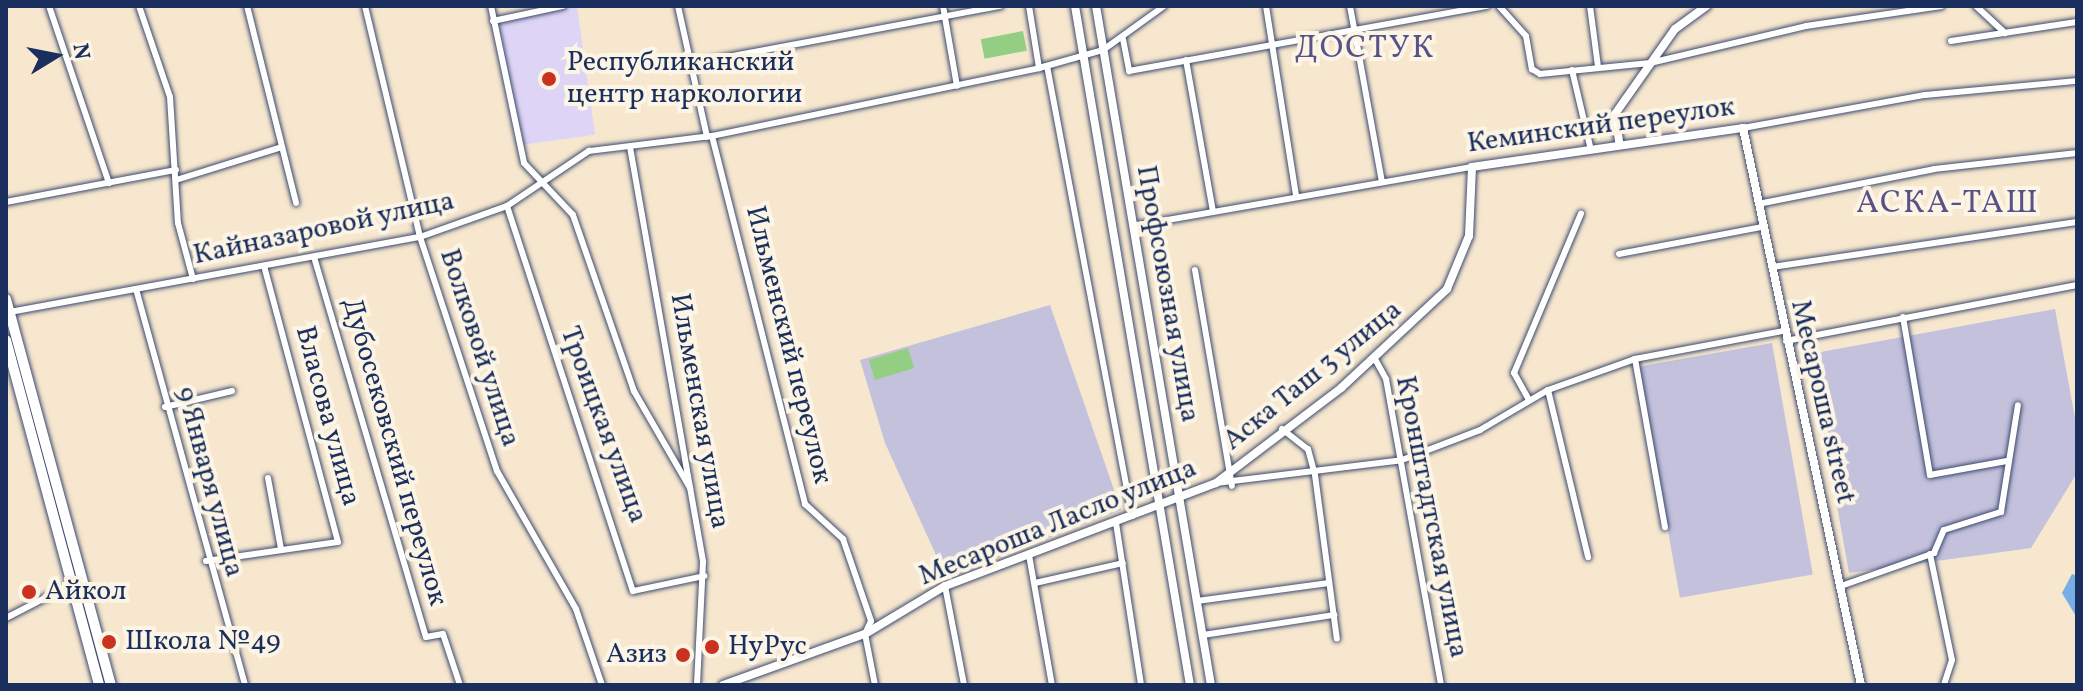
<!DOCTYPE html>
<meta charset="utf-8">
<style>
body{margin:0}
#map{position:relative;width:2083px;height:691px;overflow:hidden;background:#f7e7cf;font-family:Vollkorn,serif}
div>[style]{position:absolute}
[style*='--x']{left:calc(var(--x)*1px);top:calc(var(--y)*1px);width:calc(var(--w)*1px);rotate:calc(var(--a)*1deg)}
.built>*{inset:0;background:#ded5f6;transform-origin:0 0}
.industrial>*{inset:0;background:#c3c1dc;transform-origin:0 0}
.green>*{inset:0;background:#93ce82;transform-origin:0 0}
.water>*{inset:0;background:#77aee6}
.roads{filter:drop-shadow(0 0 2px #3c4b6f) drop-shadow(0 0 2px #3c4b6f)}
.minor>*{height:6px;margin:-3px;padding:0 3px;transform-origin:3px;border-radius:3px;background:#fff}
.tertiary>*{height:8px;margin:-4px;padding:0 4px;transform-origin:4px;border-radius:4px;background:#fff}
.primary>*{height:10px;margin:-5px;padding:0 5px;transform-origin:5px;border-radius:5px;background:#fff}
.dots>*{width:22px;height:22px;translate:-50% -50%;box-sizing:border-box;border:4px solid #fcf5e5;border-radius:50%}
span{translate:-50% -50%;white-space:nowrap;text-align:center;line-height:1.15;-webkit-text-stroke:8px #fcf5e5;paint-order:stroke}
.poi-label{font-size:28px;color:#1b2f5e}
.left{translate:0 -50%;text-align:left}
.right{translate:-100% -50%;text-align:right}
.street-label{font-size:28px;color:#1b2f5e}
.quarter-label{font-size:32px;color:#585287;letter-spacing:2px}
.frame{position:absolute;inset:0;border:8px solid #1b2f5e;pointer-events:none}
.north{position:absolute;left:16px;top:16px;width:80px;height:80px;-webkit-text-stroke:6px #fcf5e5;paint-order:stroke;rotate:80deg;font-size:22px;font-weight:700;line-height:32px;text-align:center;color:#1b2f5e}
.north::after{content:'';display:block;margin:auto;width:28px;height:36px;background:#1b2f5e;clip-path:polygon(50% 0,100% 100%,50% 72%,0 100%)}
</style>
<div id="map">
<div class="built">
<div style="left:577px;top:6px;width:130px;height:80px;rotate:82deg"></div>
</div>
<div class="industrial">
<div style="clip-path:polygon(1050px 305px,1121px 510px,946px 577px,885px 443px,860px 360px)"></div>
<div style="clip-path:polygon(2055px 309px,2077px 429px,2077px 473px,2031px 548px,1849px 573px,1810px 354px)"></div>
<div style="left:1772px;top:343px;width:235px;height:135px;rotate:80deg"></div>
</div>
<div class="green">
<div style="left:1023px;top:31px;width:20px;height:43px;rotate:79deg"></div>
<div style="left:908px;top:348px;width:21px;height:41px;rotate:73deg"></div>
</div>
<div class="water">
<div style="clip-path:polygon(2072px 574px,2077px 576px,2077px 618px,2062px 593px)"></div>
</div>
<div class="roads">
<div class="minor">
<div style="--x:49;--y:6;--w:187;--a:71.3"></div>
<div style="--x:139;--y:6;--w:96;--a:71.2"></div>
<div style="--x:170;--y:97;--w:126;--a:86.4"></div>
<div style="--x:178;--y:223;--w:58;--a:75"></div>
<div style="--x:247;--y:6;--w:203;--a:76"></div>
<div style="--x:365;--y:6;--w:237;--a:76.6"></div>
<div style="--x:420;--y:237;--w:246;--a:71.8"></div>
<div style="--x:497;--y:471;--w:159;--a:60.2"></div>
<div style="--x:576;--y:609;--w:80;--a:71.1"></div>
<div style="--x:491;--y:6;--w:160;--a:78.1"></div>
<div style="--x:524;--y:163;--w:71;--a:46.7"></div>
<div style="--x:573;--y:215;--w:186;--a:70.9"></div>
<div style="--x:634;--y:391;--w:112;--a:60"></div>
<div style="--x:678;--y:6;--w:134;--a:77.5"></div>
<div style="--x:943;--y:6;--w:81;--a:80.1"></div>
<div style="--x:1029;--y:6;--w:63;--a:80.8"></div>
<div style="--x:1266;--y:6;--w:192;--a:81"></div>
<div style="--x:1350;--y:6;--w:179;--a:79.7"></div>
<div style="--x:1499;--y:6;--w:40;--a:48"></div>
<div style="--x:1526;--y:36;--w:34;--a:80"></div>
<div style="--x:1532;--y:69;--w:9;--a:32"></div>
<div style="--x:1540;--y:74;--w:111;--a:-5.7"></div>
<div style="--x:1650;--y:63;--w:160;--a:-13.3"></div>
<div style="--x:1806;--y:26;--w:137;--a:-8.4"></div>
<div style="--x:1590;--y:6;--w:62;--a:82.5"></div>
<div style="--x:1976;--y:6;--w:40;--a:43"></div>
<div style="--x:493;--y:21;--w:72;--a:-12.1"></div>
<div style="--x:1123;--y:39;--w:33;--a:79"></div>
<div style="--x:1129;--y:71;--w:364;--a:-10.3"></div>
<div style="--x:1951;--y:41;--w:127;--a:-8.6"></div>
<div style="--x:1186;--y:60;--w:154;--a:79.9"></div>
<div style="--x:690;--y:64;--w:316;--a:-10.6"></div>
<div style="--x:1047;--y:66;--w:458;--a:79.3"></div>
<div style="--x:1572;--y:70;--w:78;--a:76.7"></div>
<div style="--x:1743;--y:128;--w:185;--a:-10.3"></div>
<div style="--x:1925;--y:95;--w:153;--a:-5.3"></div>
<div style="--x:712;--y:136;--w:380;--a:75.8"></div>
<div style="--x:805;--y:504;--w:52;--a:42.6"></div>
<div style="--x:843;--y:539;--w:87;--a:71.1"></div>
<div style="--x:871;--y:621;--w:14;--a:115"></div>
<div style="--x:865;--y:634;--w:52;--a:78.9"></div>
<div style="--x:630;--y:147;--w:421;--a:80"></div>
<div style="--x:703;--y:562;--w:123;--a:92.8"></div>
<div style="--x:176;--y:180;--w:108;--a:-17.3"></div>
<div style="--x:6;--y:202;--w:173;--a:-10.7"></div>
<div style="--x:1758;--y:204;--w:179;--a:-11.2"></div>
<div style="--x:1934;--y:169;--w:144;--a:-6.4"></div>
<div style="--x:507;--y:206;--w:405;--a:71.9"></div>
<div style="--x:633;--y:591;--w:73;--a:-11.9"></div>
<div style="--x:1133;--y:226;--w:344;--a:-9.9"></div>
<div style="--x:1619;--y:254;--w:146;--a:-10.7"></div>
<div style="--x:314;--y:257;--w:396;--a:73.6"></div>
<div style="--x:426;--y:637;--w:17;--a:-10"></div>
<div style="--x:443;--y:634;--w:54;--a:71.6"></div>
<div style="--x:1772;--y:267;--w:308;--a:-8.4"></div>
<div style="--x:1195;--y:270;--w:219;--a:80.3"></div>
<div style="--x:136;--y:289;--w:411;--a:74.6"></div>
<div style="--x:10;--y:312;--w:417;--a:-10.4"></div>
<div style="--x:420;--y:237;--w:92;--a:-19.6"></div>
<div style="--x:507;--y:206;--w:99;--a:-33.9"></div>
<div style="--x:589;--y:151;--w:124;--a:-7"></div>
<div style="--x:712;--y:136;--w:334;--a:-11.7"></div>
<div style="--x:1039;--y:68;--w:66;--a:-15.7"></div>
<div style="--x:1103;--y:50;--w:75;--a:-35.8"></div>
<div style="--x:1903;--y:317;--w:160;--a:80.3"></div>
<div style="--x:1930;--y:475;--w:78;--a:-10.3"></div>
<div style="--x:1786;--y:341;--w:296;--a:-10.9"></div>
<div style="--x:1375;--y:359;--w:23;--a:61"></div>
<div style="--x:1386;--y:379;--w:311;--a:79.8"></div>
<div style="--x:1635;--y:359;--w:171;--a:79.9"></div>
<div style="--x:1548;--y:390;--w:172;--a:76.5"></div>
<div style="--x:1529;--y:400;--w:31;--a:-119"></div>
<div style="--x:1514;--y:373;--w:173;--a:-67.2"></div>
<div style="--x:165;--y:407;--w:69;--a:-13.4"></div>
<div style="--x:1282;--y:429;--w:33;--a:38"></div>
<div style="--x:1308;--y:449;--w:27;--a:75"></div>
<div style="--x:1315;--y:475;--w:165;--a:82.4"></div>
<div style="--x:268;--y:478;--w:72;--a:79.6"></div>
<div style="--x:1216;--y:483;--w:187;--a:-7"></div>
<div style="--x:1402;--y:460;--w:84;--a:-21"></div>
<div style="--x:1480;--y:430;--w:79;--a:-30.5"></div>
<div style="--x:1548;--y:390;--w:92;--a:-19.6"></div>
<div style="--x:1635;--y:359;--w:151;--a:-10.7"></div>
<div style="--x:1116;--y:523;--w:164;--a:81.2"></div>
<div style="--x:1930;--y:554;--w:108;--a:78.3"></div>
<div style="--x:1952;--y:660;--w:26;--a:108"></div>
<div style="--x:1029;--y:555;--w:132;--a:80"></div>
<div style="--x:206;--y:561;--w:133;--a:-8.2"></div>
<div style="--x:338;--y:542;--w:286;--a:-105"></div>
<div style="--x:1035;--y:583;--w:90;--a:-12.8"></div>
<div style="--x:945;--y:586;--w:101;--a:79.1"></div>
<div style="--x:1841;--y:586;--w:99;--a:-19.5"></div>
<div style="--x:1934;--y:553;--w:25;--a:-67"></div>
<div style="--x:1944;--y:530;--w:60;--a:-17.5"></div>
<div style="--x:2001;--y:512;--w:108;--a:-81"></div>
<div style="--x:1197;--y:601;--w:133;--a:-7.8"></div>
<div style="--x:6;--y:618;--w:74;--a:-27.3"></div>
<div style="--x:1203;--y:635;--w:133;--a:-8.7"></div>
</div>
<div class="tertiary">
<div style="--x:1075;--y:6;--w:689;--a:80.39"></div>
<div style="--x:1096;--y:6;--w:689;--a:80.39"></div>
<div style="--x:1619;--y:141;--w:27;--a:-98"></div>
<div style="--x:1615;--y:114;--w:104;--a:-54.8"></div>
<div style="--x:1675;--y:29;--w:39;--a:-36"></div>
<div style="--x:723;--y:685;--w:151;--a:-19.8"></div>
<div style="--x:865;--y:634;--w:93;--a:-31"></div>
<div style="--x:945;--y:586;--w:290;--a:-20.8"></div>
<div style="--x:1216;--y:483;--w:157;--a:-37.2"></div>
<div style="--x:1341;--y:388;--w:145;--a:-43"></div>
<div style="--x:1447;--y:289;--w:57;--a:-67.5"></div>
<div style="--x:1469;--y:236;--w:69;--a:-87.5"></div>
<div style="--x:1472;--y:167;--w:274;--a:-8.2"></div>
<div style="--x:1743;--y:128;--w:569;--a:78.04"></div>
</div>
<div class="primary">
<div style="--x:6;--y:299;--w:400;--a:74.8"></div>
<div style="--x:6;--y:340;--w:357;--a:74.9"></div>
</div>
</div>
<div class="dots">
<div style="left:549px;top:79px;background:#c8321e"></div>
<div style="left:29px;top:592px;background:#c8321e"></div>
<div style="left:109px;top:642px;background:#c8321e"></div>
<div style="left:712px;top:647px;background:#c8321e"></div>
<div style="left:683px;top:655px;background:#c8321e"></div>
</div>
<div class="poi-label">
<span class="left" style="left:567px;top:79px">Республиканский<br>центр наркологии</span>
<span class="left" style="left:45px;top:592px">Айкол</span>
<span class="left" style="left:125px;top:642px">Школа №49</span>
<span class="left" style="left:728px;top:647px">НуРус</span>
<span class="right" style="left:667px;top:655px">Азиз</span>
</div>
<div class="street-label">
<span style="left:1601px;top:126px;rotate:-8deg">Кеминский переулок</span>
<span style="left:324px;top:229px;rotate:-12deg">Кайназаровой улица</span>
<span style="left:1167px;top:294px;rotate:80deg">Профсоюзная улица</span>
<span style="left:788px;top:345px;rotate:76deg">Ильменский переулок</span>
<span style="left:479px;top:348px;rotate:72deg">Волковой улица</span>
<span style="left:1313px;top:376px;rotate:-39deg">Аска Таш 3 улица</span>
<span style="left:1822px;top:402px;rotate:77deg">Месароша street</span>
<span style="left:699px;top:411px;rotate:80deg">Ильменская улица</span>
<span style="left:327px;top:416px;rotate:75deg">Власова улица</span>
<span style="left:603px;top:425px;rotate:70deg">Троицкая улица</span>
<span style="left:394px;top:452px;rotate:74deg">Дубосековский переулок</span>
<span style="left:209px;top:482px;rotate:75deg">9 Января улица</span>
<span style="left:1431px;top:517px;rotate:79deg">Кронштадтская улица</span>
<span style="left:1058px;top:523px;rotate:-22deg">Месароша Ласло улица</span>
</div>
<div class="quarter-label">
<span style="left:1365px;top:49px">ДОСТУК</span>
<span style="left:1948px;top:204px">АСКА-ТАШ</span>
</div>
<div class="frame"></div>
<div class="north">N</div>
</div>
